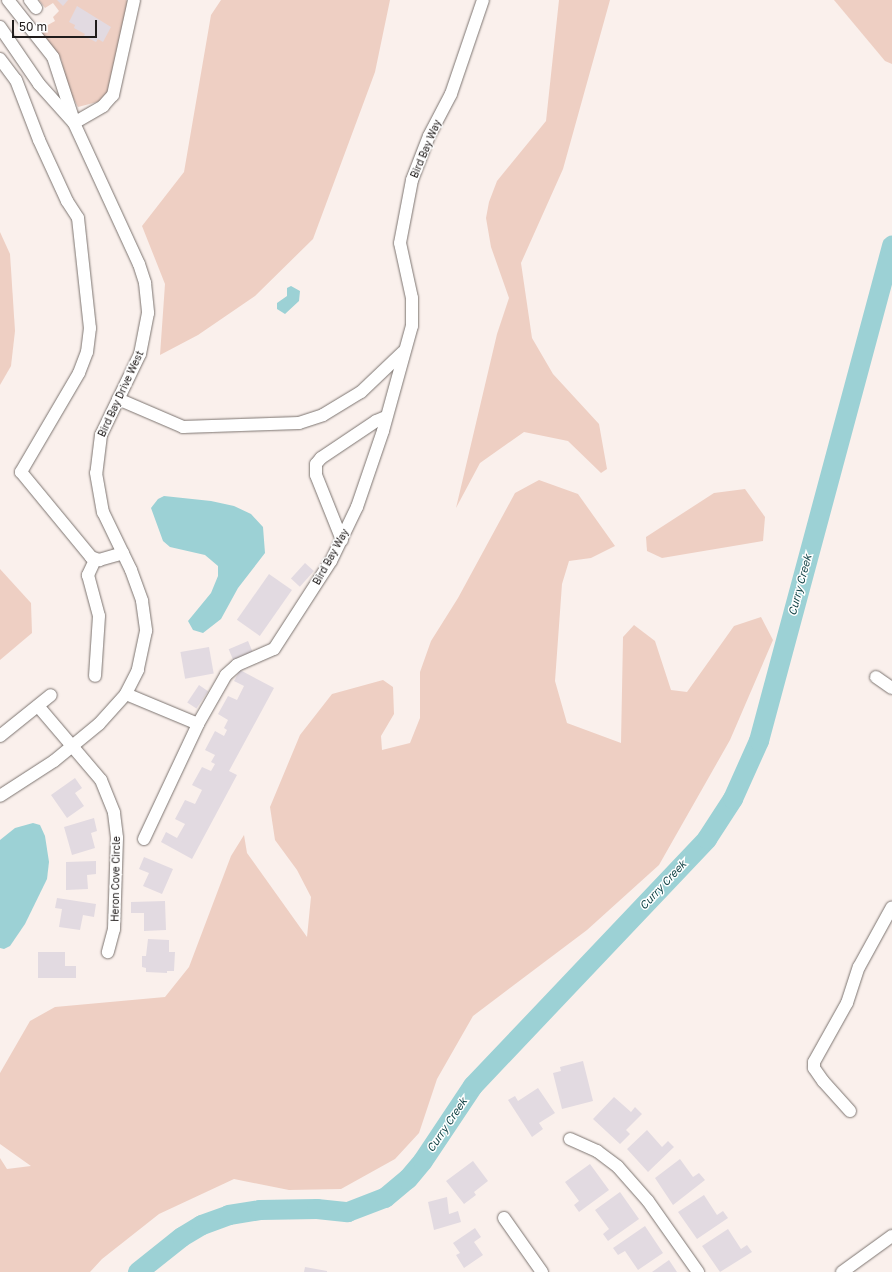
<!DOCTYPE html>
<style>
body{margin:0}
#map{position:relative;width:892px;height:1272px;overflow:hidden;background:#faf0ec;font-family:"Golos Text",sans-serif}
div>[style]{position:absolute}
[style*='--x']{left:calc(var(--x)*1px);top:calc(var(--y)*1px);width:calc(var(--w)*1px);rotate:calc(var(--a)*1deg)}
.green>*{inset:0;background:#eecfc3}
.water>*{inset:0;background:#9cd1d5}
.river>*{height:20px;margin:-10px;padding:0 10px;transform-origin:10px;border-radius:10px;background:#9cd1d5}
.building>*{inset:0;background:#e2dae1;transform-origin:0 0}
.roads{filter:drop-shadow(0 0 1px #7c7470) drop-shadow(0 0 1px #7c7470)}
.minor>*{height:12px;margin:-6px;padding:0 6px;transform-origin:6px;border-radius:6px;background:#fff}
span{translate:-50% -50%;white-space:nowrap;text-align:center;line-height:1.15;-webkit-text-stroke:3px #fff;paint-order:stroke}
.street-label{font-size:10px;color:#201c1b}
.water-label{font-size:11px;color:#124346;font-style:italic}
.scale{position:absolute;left:12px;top:20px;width:85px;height:18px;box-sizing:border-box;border:2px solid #201c1b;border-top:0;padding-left:5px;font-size:12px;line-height:14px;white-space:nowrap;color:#201c1b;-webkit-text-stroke:3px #fff;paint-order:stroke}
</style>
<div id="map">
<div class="green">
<div style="clip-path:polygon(39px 0,126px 0,129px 3px,110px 91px,101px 101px,78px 107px,68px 88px,61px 59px,39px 30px,55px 21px,53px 17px,59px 11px,53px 3px,45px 8px)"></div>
<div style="clip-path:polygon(221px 0,390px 0,375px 72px,313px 239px,255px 296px,198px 335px,160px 355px,165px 284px,142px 226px,184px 172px,211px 15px)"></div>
<div style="clip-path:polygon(559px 0,610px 0,563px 169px,521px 263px,532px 338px,553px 374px,599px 424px,607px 469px,601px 473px,568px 441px,524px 432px,480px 463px,456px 508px,497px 334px,509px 298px,491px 247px,486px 218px,489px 202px,497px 181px,546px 121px)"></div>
<div style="clip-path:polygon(834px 0,892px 0,892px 64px,885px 61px)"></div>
<div style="clip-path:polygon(0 232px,10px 254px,15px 331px,11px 366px,0 385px)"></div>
<div style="clip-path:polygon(539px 480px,578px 494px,615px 546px,591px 558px,569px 561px,562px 584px,555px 681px,567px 723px,621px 743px,623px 637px,634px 625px,655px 641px,671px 690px,687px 692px,734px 626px,761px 617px,773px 640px,730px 740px,659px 865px,587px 930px,473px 1016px,437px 1079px,419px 1133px,395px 1159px,341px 1189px,289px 1190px,234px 1179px,159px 1214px,102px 1259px,90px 1272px,0 1272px,0 1158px,7px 1169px,31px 1166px,0 1144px,0 1073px,30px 1021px,55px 1007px,165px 997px,189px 967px,231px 856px,244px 835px,247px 853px,307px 937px,311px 897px,297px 870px,275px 840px,270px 807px,300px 735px,332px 694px,383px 680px,393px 687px,394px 714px,381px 736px,382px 750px,410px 743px,420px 718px,420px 672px,431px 641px,458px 598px,515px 493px)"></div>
<div style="clip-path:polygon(745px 489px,765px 517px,763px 541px,662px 558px,647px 551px,646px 537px,714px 493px)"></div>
<div style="clip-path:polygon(0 569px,31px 603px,32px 633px,0 660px)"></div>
</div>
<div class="water">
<div style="clip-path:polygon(291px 286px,300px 291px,299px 301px,285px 314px,277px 309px,277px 303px,287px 296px,287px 288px)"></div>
<div style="clip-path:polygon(164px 496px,211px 501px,234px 506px,251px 514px,263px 527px,265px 553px,238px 588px,221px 619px,203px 633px,193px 630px,188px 621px,211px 593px,218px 576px,218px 566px,205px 555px,170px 547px,163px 541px,151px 508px,158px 499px)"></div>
<div style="clip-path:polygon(33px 823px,40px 825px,45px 836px,49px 862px,47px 879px,25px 924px,10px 946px,4px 949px,0 948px,0 840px,15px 828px)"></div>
</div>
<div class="river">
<div style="--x:138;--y:1272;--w:56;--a:-38.5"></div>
<div style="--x:182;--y:1237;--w:23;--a:-31"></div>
<div style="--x:202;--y:1225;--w:29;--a:-20"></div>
<div style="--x:229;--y:1215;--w:31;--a:-9"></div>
<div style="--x:260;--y:1210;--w:57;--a:-1"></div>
<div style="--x:317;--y:1209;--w:31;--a:6"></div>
<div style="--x:348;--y:1212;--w:40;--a:-21"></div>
<div style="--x:385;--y:1198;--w:30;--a:-40"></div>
<div style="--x:408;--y:1179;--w:23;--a:-50"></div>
<div style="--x:423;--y:1161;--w:90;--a:-56.3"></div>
<div style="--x:473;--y:1086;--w:340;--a:-46.5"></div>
<div style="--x:707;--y:839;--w:48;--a:-57"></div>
<div style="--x:733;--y:799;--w:64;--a:-65.9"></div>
<div style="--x:759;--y:741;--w:513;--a:-74.96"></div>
</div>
<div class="building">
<div style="clip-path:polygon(57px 0,68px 0,63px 6px)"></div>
<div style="clip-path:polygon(77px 6px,111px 27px,103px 42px,98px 39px,96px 42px,84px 36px,85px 34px,74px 28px,75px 25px,69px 22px)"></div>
<div style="left:305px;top:563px;width:12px;height:21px;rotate:42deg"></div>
<div style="left:269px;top:574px;width:28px;height:56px;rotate:35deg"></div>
<div style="left:248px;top:641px;width:13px;height:21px;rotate:67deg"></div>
<div style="left:209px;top:647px;width:27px;height:29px;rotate:80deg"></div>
<div style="clip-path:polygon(240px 670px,274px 688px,229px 771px,237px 775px,192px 859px,161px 842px,166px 832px,177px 838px,185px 824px,175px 819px,185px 800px,195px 804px,202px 790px,192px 785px,202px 767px,211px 771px,215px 764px,211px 762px,215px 755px,205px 750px,215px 731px,224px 736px,227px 730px,224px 728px,228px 720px,218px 714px,228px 696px,237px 700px,244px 686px,234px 681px)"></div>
<div style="left:199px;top:685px;width:11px;height:21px;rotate:34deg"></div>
<div style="clip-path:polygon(75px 778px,82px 788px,75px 793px,84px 806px,67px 818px,51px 795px)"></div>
<div style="clip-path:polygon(94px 818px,97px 831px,91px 833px,95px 848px,72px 855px,64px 827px)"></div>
<div style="clip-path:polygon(144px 857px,173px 869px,162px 894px,143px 886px,149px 873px,139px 869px)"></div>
<div style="clip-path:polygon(96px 861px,96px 874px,87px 875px,88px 889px,66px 890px,66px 862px)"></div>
<div style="clip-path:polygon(57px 898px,96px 904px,94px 917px,83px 915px,80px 930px,59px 927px,62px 909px,55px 908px)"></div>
<div style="clip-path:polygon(165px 901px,166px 930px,144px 931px,144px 913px,131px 913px,131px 902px)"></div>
<div style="clip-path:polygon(148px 939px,169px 940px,169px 952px,175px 952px,174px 971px,167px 971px,167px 973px,146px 972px,146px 968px,142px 967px,142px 956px,146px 956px)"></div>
<div style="clip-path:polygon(38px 952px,65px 952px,65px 966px,76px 966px,76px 978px,38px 978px)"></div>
<div style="clip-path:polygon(583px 1061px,593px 1101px,562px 1109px,553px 1073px,561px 1071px,560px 1067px)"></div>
<div style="clip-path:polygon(538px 1088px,555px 1113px,539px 1123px,543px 1129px,532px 1137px,508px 1100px,515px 1096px,518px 1101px)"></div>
<div style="clip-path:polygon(614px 1097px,631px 1112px,635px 1107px,642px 1114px,626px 1130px,630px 1134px,620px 1144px,593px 1119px)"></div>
<div style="clip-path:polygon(647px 1130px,662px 1147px,668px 1141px,674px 1147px,648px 1172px,627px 1149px)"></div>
<div style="clip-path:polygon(680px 1159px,693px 1177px,699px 1173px,705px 1180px,673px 1205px,655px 1178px)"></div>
<div style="clip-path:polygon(473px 1161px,488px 1181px,474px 1192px,476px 1195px,464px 1204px,446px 1181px)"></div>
<div style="clip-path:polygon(590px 1164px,609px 1190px,579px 1212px,574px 1205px,579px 1201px,565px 1182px)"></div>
<div style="clip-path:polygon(620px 1192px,639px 1219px,608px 1241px,603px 1234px,609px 1229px,595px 1210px)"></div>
<div style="clip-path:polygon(704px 1195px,717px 1215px,723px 1211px,728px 1218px,697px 1239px,678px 1212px)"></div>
<div style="clip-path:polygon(447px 1197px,449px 1214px,458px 1211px,461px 1222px,434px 1230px,428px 1202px)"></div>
<div style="clip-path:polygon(645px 1226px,663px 1253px,638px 1270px,625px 1251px,618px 1255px,613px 1248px)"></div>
<div style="clip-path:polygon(475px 1228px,481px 1237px,474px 1242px,483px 1255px,464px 1268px,456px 1255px,460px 1253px,453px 1243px)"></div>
<div style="clip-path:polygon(728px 1229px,741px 1249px,747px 1245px,752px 1252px,720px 1272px,702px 1246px)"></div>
<div style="clip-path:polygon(669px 1260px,677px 1272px,652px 1272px)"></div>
<div style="clip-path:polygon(305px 1267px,327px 1271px,327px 1272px,304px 1272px)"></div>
</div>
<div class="roads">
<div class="minor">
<div style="--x:8;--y:0;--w:73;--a:51.7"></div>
<div style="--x:53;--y:57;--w:64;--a:71.8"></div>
<div style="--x:30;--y:0;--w:10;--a:53"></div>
<div style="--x:0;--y:27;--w:69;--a:55.6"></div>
<div style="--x:39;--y:84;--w:52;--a:48.1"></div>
<div style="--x:74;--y:123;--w:155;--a:65.3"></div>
<div style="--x:139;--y:264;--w:20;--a:72"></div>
<div style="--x:145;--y:283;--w:30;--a:84"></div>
<div style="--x:148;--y:313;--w:42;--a:101"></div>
<div style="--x:140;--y:354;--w:90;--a:115.7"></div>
<div style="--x:101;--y:435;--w:38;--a:97"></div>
<div style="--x:96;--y:473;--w:40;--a:80"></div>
<div style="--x:103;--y:512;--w:64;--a:64.2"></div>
<div style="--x:131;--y:570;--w:33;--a:70"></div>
<div style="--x:142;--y:601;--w:30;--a:82"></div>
<div style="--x:146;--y:631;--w:40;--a:102"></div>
<div style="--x:138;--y:670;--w:27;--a:117"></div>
<div style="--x:126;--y:694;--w:40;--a:132"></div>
<div style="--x:99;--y:724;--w:58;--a:140.6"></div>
<div style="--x:54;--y:761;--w:64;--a:147.1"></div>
<div style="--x:0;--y:59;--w:26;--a:53"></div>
<div style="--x:16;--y:80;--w:64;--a:69"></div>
<div style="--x:39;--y:140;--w:67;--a:65.3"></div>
<div style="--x:67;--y:201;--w:20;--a:57"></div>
<div style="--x:78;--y:218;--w:111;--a:83.8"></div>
<div style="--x:90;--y:328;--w:24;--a:97"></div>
<div style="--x:87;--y:352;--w:22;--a:111"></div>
<div style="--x:79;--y:373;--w:115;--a:120.4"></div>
<div style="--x:21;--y:472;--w:110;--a:50.5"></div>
<div style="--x:91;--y:557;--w:9;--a:21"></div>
<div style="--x:99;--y:560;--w:25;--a:-16"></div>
<div style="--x:74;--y:123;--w:34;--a:-30"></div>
<div style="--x:103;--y:106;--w:15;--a:-48"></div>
<div style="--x:113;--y:95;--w:97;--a:-77.5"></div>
<div style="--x:118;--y:399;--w:71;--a:23.3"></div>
<div style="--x:183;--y:427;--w:116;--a:-2"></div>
<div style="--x:299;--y:423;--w:25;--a:-18"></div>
<div style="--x:323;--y:415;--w:44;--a:-31.2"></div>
<div style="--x:361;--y:392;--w:58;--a:-43.6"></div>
<div style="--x:342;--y:540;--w:70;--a:-111.8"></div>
<div style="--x:316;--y:475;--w:11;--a:-90"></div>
<div style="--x:316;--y:464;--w:8;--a:-50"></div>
<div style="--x:321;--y:458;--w:66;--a:-33.9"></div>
<div style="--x:376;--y:421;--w:11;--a:-22"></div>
<div style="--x:95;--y:560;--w:17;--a:115"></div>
<div style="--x:88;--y:575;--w:42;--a:75"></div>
<div style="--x:99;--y:616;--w:60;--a:93.8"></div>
<div style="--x:876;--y:677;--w:19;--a:35"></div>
<div style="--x:126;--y:694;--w:78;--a:22.6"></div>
<div style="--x:38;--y:706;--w:97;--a:49.6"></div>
<div style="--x:101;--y:780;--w:35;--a:68"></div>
<div style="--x:114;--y:813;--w:25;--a:83"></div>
<div style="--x:117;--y:838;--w:91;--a:91.9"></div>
<div style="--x:114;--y:929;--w:24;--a:105"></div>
<div style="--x:0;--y:736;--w:65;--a:-38.8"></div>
<div style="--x:144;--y:839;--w:127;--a:-64.8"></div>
<div style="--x:198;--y:724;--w:56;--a:-60.3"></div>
<div style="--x:226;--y:675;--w:15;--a:-42"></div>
<div style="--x:237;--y:665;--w:40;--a:-23.4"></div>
<div style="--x:274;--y:649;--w:105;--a:-57.1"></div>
<div style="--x:331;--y:561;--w:60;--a:-64.3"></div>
<div style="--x:357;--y:507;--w:80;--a:-71.1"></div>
<div style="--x:383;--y:431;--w:109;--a:-74.6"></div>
<div style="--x:412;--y:326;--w:28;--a:-90"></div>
<div style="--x:412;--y:298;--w:56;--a:-102.3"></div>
<div style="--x:400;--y:243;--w:64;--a:-79.2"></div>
<div style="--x:412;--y:180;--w:47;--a:-68.9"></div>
<div style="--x:429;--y:136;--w:47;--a:-62.4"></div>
<div style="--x:451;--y:94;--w:99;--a:-71.2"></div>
<div style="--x:850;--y:1111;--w:40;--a:-132"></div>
<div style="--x:823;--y:1081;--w:16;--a:-125"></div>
<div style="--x:814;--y:1068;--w:6;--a:-90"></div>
<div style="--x:814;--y:1062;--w:68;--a:-60.8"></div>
<div style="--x:847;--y:1003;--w:38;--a:-72"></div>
<div style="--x:859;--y:967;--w:68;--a:-61.2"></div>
<div style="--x:570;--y:1139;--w:30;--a:24"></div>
<div style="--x:597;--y:1151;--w:26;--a:37"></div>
<div style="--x:618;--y:1167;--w:45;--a:48.6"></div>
<div style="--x:648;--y:1201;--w:87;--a:54.8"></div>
<div style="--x:504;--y:1218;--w:66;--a:54.9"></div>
<div style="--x:842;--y:1272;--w:62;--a:-35.8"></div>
</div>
</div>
<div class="street-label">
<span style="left:426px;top:149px;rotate:-67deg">Bird Bay Way</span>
<span style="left:121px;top:394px;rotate:-65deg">Bird Bay Drive West</span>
<span style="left:331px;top:557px;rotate:-61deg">Bird Bay Way</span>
<span style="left:116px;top:879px;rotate:-89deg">Heron Cove Circle</span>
</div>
<div class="water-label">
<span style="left:800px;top:585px;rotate:-75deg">Curry Creek</span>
<span style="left:663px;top:885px;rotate:-47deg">Curry Creek</span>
<span style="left:447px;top:1125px;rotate:-56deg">Curry Creek</span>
</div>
<div class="scale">50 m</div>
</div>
